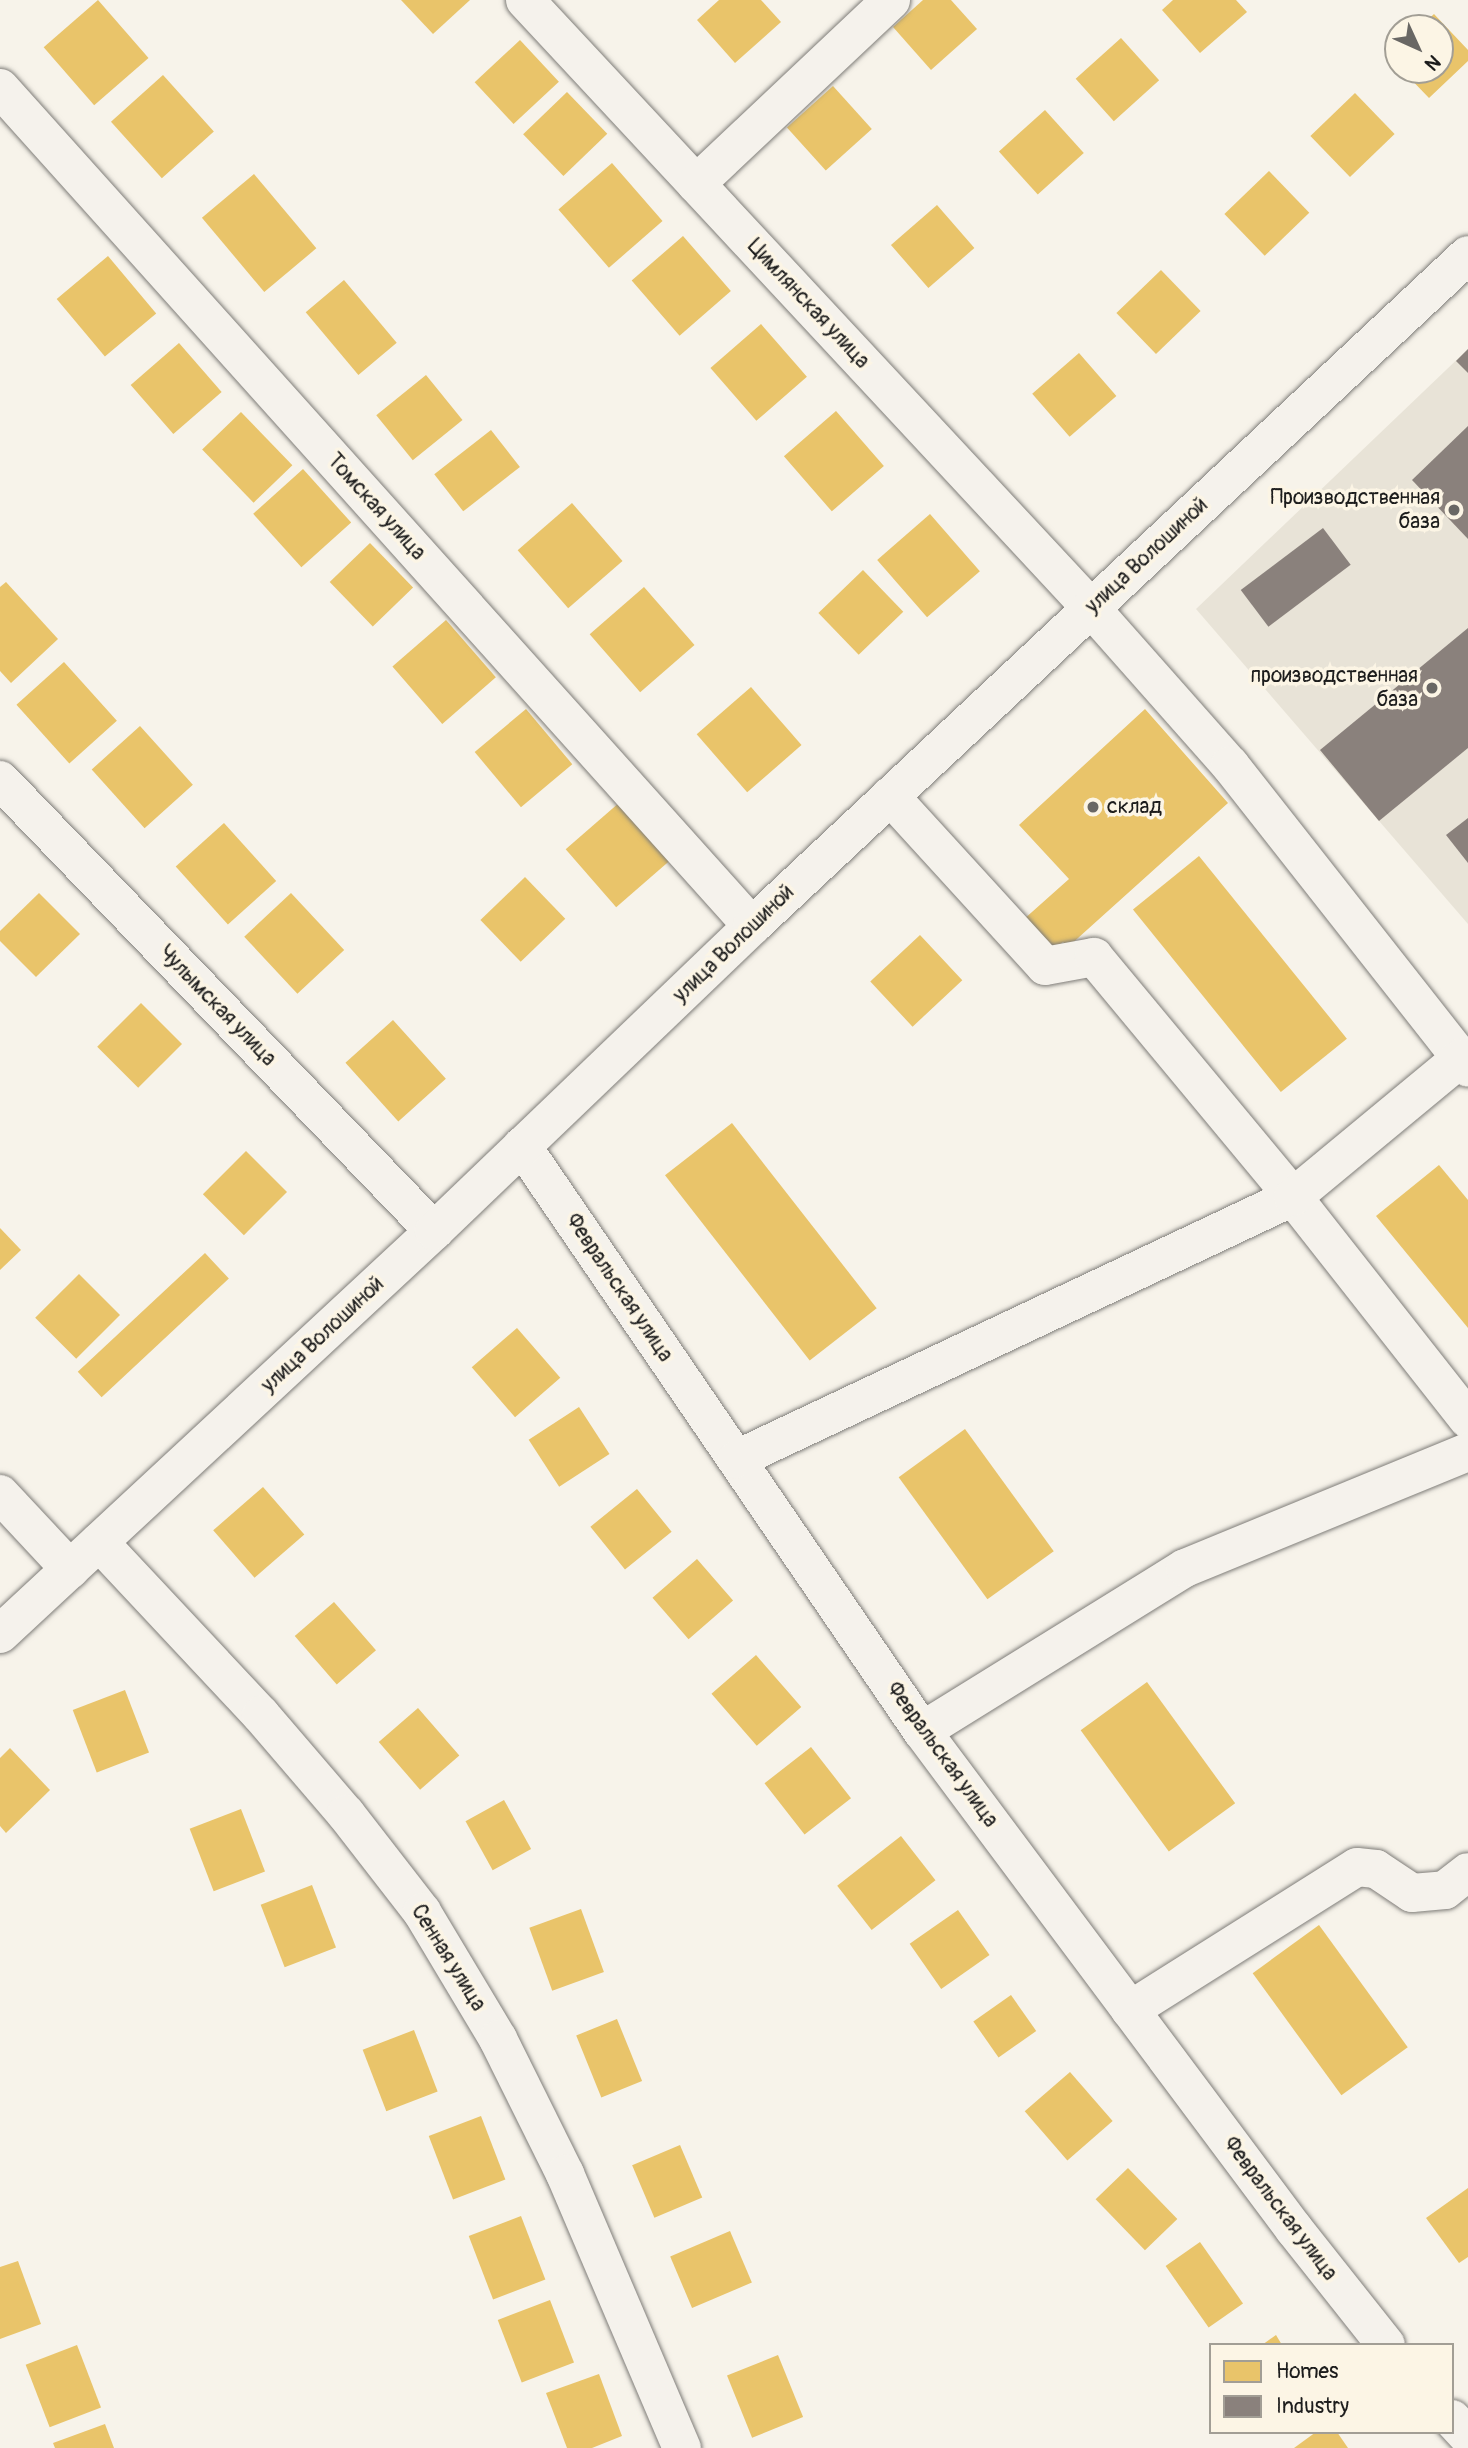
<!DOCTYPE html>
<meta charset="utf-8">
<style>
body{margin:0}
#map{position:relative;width:1468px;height:2448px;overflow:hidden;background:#f7f3ea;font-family:Pangolin,sans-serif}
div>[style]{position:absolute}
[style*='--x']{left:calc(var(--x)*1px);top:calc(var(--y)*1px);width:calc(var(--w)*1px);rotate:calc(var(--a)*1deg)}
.built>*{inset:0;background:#e8e3d7}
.homes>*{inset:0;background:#e9c46a;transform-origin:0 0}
.industry>*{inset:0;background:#8a817c;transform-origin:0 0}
.roads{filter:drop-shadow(0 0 2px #7f7d79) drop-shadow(0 0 2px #7f7d79)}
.minor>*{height:38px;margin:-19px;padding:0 19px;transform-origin:19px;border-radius:19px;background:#f5f2ec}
.dots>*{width:19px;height:19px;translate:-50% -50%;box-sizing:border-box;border:4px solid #fcf5e5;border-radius:50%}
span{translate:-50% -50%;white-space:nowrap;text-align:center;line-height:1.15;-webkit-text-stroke:7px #fcf5e5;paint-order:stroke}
.street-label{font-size:21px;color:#1c1c1c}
.poi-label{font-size:21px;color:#1c1c1c}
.right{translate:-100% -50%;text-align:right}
.left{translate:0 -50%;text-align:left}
.legend{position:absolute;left:1209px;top:2343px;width:245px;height:91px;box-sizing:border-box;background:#fcf5e5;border:2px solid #a29e95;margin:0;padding:9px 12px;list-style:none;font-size:21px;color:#1c1c1c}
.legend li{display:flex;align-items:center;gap:14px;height:35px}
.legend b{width:35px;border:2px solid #a29e95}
.north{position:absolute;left:1384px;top:14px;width:70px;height:70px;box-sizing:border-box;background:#fcf5e5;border:2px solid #a29e95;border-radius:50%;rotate:135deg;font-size:19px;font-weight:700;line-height:28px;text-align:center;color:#1c1c1c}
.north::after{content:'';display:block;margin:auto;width:24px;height:32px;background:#696764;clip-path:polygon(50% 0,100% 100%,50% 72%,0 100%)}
</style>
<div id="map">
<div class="built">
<div style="clip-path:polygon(1468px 349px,1468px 924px,1196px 609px)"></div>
</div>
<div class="homes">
<div style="left:98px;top:0;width:77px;height:72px;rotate:49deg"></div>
<div style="clip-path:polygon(401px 0,470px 0,433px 34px)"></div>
<div style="clip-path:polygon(719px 0,761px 0,781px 22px,735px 63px,697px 20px)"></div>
<div style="clip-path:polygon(923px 0,951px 0,977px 29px,931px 70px,893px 27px)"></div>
<div style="clip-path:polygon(1173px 0,1236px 0,1247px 12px,1200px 53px,1162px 10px)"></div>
<div style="clip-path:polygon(1434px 14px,1468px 50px,1468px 61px,1429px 98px,1402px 70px,1440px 70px,1440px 28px,1419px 28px)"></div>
<div style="left:1121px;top:38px;width:57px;height:61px;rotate:48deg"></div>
<div style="left:520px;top:40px;width:57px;height:62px;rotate:47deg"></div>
<div style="clip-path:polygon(1398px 48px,1398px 66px,1389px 57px)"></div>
<div style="left:163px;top:75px;width:76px;height:70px;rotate:48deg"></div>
<div style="left:833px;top:86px;width:58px;height:62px;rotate:48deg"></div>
<div style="left:567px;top:92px;width:58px;height:61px;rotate:46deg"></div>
<div style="left:1355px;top:93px;width:57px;height:62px;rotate:46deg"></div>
<div style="left:1045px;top:110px;width:58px;height:62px;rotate:48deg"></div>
<div style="left:612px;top:163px;width:77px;height:71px;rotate:49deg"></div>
<div style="left:1269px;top:171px;width:58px;height:62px;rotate:46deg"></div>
<div style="left:254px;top:174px;width:97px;height:68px;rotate:50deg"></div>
<div style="left:937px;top:205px;width:57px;height:61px;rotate:49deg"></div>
<div style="left:683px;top:236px;width:73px;height:68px;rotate:49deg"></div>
<div style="left:108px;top:256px;width:75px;height:67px;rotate:50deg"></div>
<div style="left:1161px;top:270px;width:57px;height:62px;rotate:46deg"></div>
<div style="left:344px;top:280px;width:82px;height:50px;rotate:50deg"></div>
<div style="left:761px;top:324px;width:70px;height:67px;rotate:49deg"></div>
<div style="left:179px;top:343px;width:65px;height:64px;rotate:49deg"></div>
<div style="left:1079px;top:353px;width:57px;height:62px;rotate:49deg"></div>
<div style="left:426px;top:375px;width:58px;height:64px;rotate:51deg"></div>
<div style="left:836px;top:411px;width:73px;height:69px;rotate:49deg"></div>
<div style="left:241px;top:412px;width:74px;height:54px;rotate:46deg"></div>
<div style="left:491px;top:430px;width:47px;height:72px;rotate:52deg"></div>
<div style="left:303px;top:469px;width:72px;height:67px;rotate:48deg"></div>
<div style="left:572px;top:503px;width:77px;height:72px;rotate:49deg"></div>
<div style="left:930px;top:514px;width:76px;height:70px;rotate:49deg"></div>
<div style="left:370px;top:543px;width:62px;height:56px;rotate:46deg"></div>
<div style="left:863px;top:570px;width:58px;height:62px;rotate:46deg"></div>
<div style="clip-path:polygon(6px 582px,58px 639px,11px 683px,0 671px,0 587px)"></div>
<div style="left:644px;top:587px;width:77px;height:72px;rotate:49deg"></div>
<div style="left:446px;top:620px;width:76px;height:71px;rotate:49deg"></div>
<div style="left:64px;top:662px;width:79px;height:64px;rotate:48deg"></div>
<div style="left:751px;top:687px;width:77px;height:72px;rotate:49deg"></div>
<div style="left:526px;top:709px;width:72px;height:67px;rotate:50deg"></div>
<div style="clip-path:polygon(1145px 709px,1228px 803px,1068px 947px,1063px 942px,1052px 952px,1023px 920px,1069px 879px,1019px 825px)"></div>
<div style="left:140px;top:726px;width:79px;height:65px;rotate:48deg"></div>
<div style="left:620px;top:802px;width:77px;height:72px;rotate:49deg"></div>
<div style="left:224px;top:823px;width:78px;height:65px;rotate:48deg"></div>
<div style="left:1199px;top:856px;width:235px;height:85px;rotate:51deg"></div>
<div style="left:525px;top:877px;width:58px;height:62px;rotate:46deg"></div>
<div style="clip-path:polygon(39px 893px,80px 934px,36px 977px,0 941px,0 931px)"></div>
<div style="left:291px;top:893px;width:78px;height:64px;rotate:47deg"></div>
<div style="left:920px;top:935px;width:62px;height:68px;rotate:47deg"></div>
<div style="left:141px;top:1003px;width:58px;height:62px;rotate:45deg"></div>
<div style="left:393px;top:1020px;width:79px;height:64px;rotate:48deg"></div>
<div style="left:732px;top:1123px;width:235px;height:85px;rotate:52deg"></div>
<div style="left:246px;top:1151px;width:58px;height:61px;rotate:45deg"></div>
<div style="clip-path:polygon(1439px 1165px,1468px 1200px,1468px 1328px,1376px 1216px)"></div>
<div style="clip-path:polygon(0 1228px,21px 1250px,0 1270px)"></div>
<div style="left:205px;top:1253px;width:35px;height:174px;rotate:47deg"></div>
<div style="left:79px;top:1274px;width:58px;height:62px;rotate:45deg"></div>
<div style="left:517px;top:1328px;width:66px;height:60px;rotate:49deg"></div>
<div style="left:579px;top:1407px;width:56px;height:60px;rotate:57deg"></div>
<div style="left:965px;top:1429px;width:151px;height:82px;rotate:54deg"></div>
<div style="left:263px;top:1487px;width:63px;height:66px;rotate:49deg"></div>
<div style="left:637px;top:1489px;width:55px;height:60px;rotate:51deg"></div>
<div style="left:697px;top:1559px;width:55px;height:59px;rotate:49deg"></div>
<div style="left:334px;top:1602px;width:64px;height:52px;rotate:49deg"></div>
<div style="left:756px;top:1655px;width:69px;height:59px;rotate:49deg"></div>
<div style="left:1147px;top:1682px;width:150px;height:82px;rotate:54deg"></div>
<div style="left:125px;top:1690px;width:67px;height:56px;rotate:69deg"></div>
<div style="left:418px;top:1708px;width:63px;height:52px;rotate:49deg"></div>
<div style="left:811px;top:1747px;width:65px;height:59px;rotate:52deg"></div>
<div style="clip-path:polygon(10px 1748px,50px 1790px,6px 1833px,0 1826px,0 1758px)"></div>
<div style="left:504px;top:1800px;width:56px;height:44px;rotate:61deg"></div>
<div style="left:241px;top:1809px;width:67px;height:55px;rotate:69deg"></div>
<div style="left:901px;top:1836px;width:56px;height:81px;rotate:52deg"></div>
<div style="left:312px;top:1885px;width:67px;height:55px;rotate:69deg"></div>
<div style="left:581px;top:1909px;width:67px;height:55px;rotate:70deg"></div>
<div style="left:958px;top:1910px;width:55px;height:59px;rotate:55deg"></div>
<div style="left:1319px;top:1925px;width:151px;height:82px;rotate:54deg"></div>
<div style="left:1011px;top:1995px;width:44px;height:46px;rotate:55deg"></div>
<div style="left:617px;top:2019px;width:67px;height:44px;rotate:68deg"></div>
<div style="left:414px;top:2030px;width:66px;height:55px;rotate:69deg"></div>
<div style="left:1070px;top:2072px;width:65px;height:60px;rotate:49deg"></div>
<div style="left:481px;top:2116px;width:68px;height:56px;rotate:69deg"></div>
<div style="left:680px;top:2145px;width:57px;height:52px;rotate:67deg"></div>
<div style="left:1128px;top:2168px;width:71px;height:45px;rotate:46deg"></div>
<div style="clip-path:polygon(1468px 2188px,1468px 2257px,1459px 2263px,1426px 2218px)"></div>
<div style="left:521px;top:2216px;width:68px;height:56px;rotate:69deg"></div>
<div style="left:730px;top:2231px;width:56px;height:65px;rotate:67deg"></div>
<div style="left:1200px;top:2242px;width:75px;height:42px;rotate:55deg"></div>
<div style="clip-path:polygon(18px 2261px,41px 2324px,0 2339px,0 2267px)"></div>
<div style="left:550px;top:2300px;width:67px;height:56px;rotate:69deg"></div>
<div style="clip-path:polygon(1276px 2335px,1282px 2345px,1262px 2345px)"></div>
<div style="left:77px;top:2345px;width:67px;height:55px;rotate:69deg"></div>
<div style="left:778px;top:2355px;width:67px;height:55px;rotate:68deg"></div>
<div style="clip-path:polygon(599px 2374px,622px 2436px,592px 2448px,567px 2448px,546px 2393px)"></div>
<div style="clip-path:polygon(105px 2424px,114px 2448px,55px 2448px,53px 2443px)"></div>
<div style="clip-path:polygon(1316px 2432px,1337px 2432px,1348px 2448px,1294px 2448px)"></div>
</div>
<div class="industry">
<div style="clip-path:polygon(1468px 349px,1468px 373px,1456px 361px)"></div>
<div style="clip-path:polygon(1468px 426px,1468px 539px,1412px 480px)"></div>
<div style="left:1323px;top:528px;width:46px;height:103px;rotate:53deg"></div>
<div style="clip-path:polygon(1468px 628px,1468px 748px,1379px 821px,1320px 750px)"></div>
<div style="clip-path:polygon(1468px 818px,1468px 863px,1446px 835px)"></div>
</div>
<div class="roads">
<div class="minor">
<div style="--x:525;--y:0;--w:831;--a:47.05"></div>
<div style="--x:1091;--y:608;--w:210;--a:48.5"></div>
<div style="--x:1230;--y:765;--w:385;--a:51.8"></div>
<div style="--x:0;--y:88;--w:1126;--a:48.1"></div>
<div style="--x:696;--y:184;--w:268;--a:-43.3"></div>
<div style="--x:0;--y:780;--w:626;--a:46.1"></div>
<div style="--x:890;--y:796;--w:230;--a:47.6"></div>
<div style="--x:1045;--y:966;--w:50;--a:-10.4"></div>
<div style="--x:1094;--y:957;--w:312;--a:50.3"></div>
<div style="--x:1293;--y:1197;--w:283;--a:51.8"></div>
<div style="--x:522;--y:1146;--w:709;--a:55.64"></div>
<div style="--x:922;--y:1731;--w:622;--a:53.24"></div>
<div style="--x:1294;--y:2229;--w:148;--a:51.6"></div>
<div style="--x:737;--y:1459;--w:615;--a:-25.23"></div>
<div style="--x:1293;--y:1197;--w:218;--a:-39.6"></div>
<div style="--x:0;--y:1494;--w:103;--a:47"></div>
<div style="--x:99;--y:1542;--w:237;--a:46.9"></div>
<div style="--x:261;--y:1715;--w:130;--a:49.4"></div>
<div style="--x:346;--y:1814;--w:124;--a:52.2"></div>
<div style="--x:422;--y:1912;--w:148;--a:59.1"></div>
<div style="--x:498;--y:2039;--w:151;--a:63.6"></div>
<div style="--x:565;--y:2174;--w:298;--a:66.9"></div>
<div style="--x:0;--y:1634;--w:592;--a:-42.88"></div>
<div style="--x:434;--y:1231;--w:441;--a:-43.8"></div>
<div style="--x:752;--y:926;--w:981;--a:-43.14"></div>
<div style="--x:922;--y:1731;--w:309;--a:-31.8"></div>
<div style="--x:1185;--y:1568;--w:306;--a:-22.3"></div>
<div style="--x:1130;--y:2010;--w:268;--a:-32.2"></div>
<div style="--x:1357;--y:1867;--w:19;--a:6"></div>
<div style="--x:1376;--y:1869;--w:43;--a:33.7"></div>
<div style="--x:1412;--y:1893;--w:33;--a:-5"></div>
<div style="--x:1445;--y:1890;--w:29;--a:-38"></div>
<div style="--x:1452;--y:2419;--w:23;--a:47"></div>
</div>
</div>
<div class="dots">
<div style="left:1454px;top:510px;background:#696764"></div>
<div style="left:1432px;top:688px;background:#696764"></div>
<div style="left:1093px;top:807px;background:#696764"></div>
</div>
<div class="street-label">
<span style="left:808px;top:304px;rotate:47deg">Цимлянская улица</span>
<span style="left:376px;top:507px;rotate:48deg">Томская улица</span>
<span style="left:1147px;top:556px;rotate:-43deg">улица Волошиной</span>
<span style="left:734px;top:944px;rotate:-44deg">улица Волошиной</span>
<span style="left:217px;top:1006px;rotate:46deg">Чулымская улица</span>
<span style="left:619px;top:1288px;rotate:56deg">Февральская улица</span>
<span style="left:323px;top:1335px;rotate:-43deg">улица Волошиной</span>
<span style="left:942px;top:1755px;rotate:54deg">Февральская улица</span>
<span style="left:448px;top:1958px;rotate:58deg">Сенная улица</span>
<span style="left:1280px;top:2209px;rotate:53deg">Февральская улица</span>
</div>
<div class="poi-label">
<span class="right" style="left:1440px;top:510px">Производственная<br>база</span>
<span class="right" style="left:1418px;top:688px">производственная<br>база</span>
<span class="left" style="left:1107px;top:807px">склад</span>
</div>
<ul class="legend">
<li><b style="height:19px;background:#e9c46a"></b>Homes</li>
<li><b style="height:19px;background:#8a817c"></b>Industry</li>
</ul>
<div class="north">N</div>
</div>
